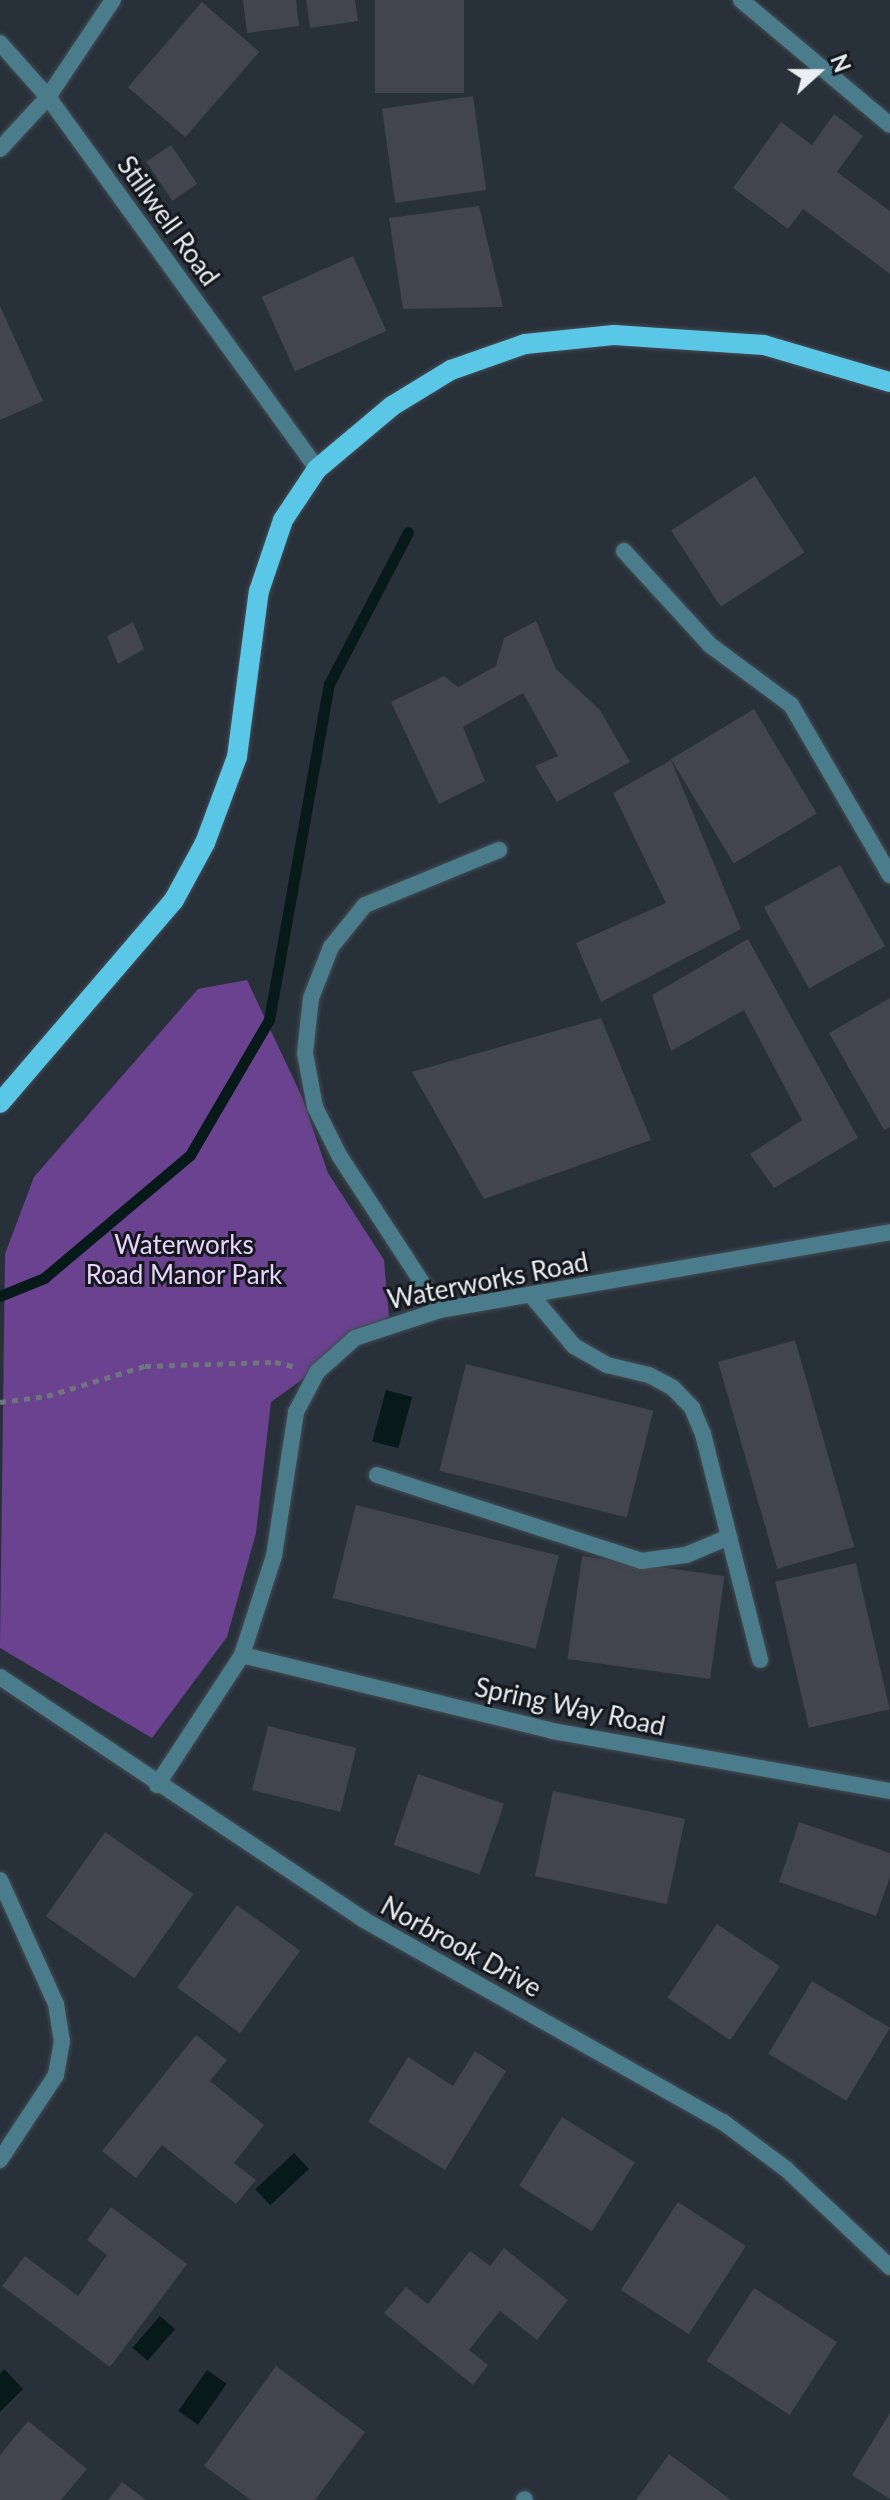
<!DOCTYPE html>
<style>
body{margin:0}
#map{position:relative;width:890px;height:2500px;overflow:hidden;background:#283039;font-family:Lato,sans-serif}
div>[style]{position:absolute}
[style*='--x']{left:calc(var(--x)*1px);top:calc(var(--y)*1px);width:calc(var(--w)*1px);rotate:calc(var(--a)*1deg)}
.green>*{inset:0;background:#6b428f}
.water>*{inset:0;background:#071a19;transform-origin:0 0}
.stream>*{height:11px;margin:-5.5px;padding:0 5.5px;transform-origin:5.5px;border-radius:5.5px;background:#071a19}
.building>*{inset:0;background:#42444f;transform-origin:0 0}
.path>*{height:5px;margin-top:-2.5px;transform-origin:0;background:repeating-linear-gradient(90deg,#6e757d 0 6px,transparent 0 12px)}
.roads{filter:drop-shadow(0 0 2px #434b53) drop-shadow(0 0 2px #434b53)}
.service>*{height:16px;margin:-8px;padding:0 8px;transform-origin:8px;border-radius:8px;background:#4b7c8b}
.minor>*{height:16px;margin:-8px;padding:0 8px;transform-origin:8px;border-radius:8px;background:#4b7c8b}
.primary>*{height:20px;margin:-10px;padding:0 10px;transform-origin:10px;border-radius:10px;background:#5bc7e6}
span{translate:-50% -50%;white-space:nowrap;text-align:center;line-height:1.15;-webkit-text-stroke:6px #14181c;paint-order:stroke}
.street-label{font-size:26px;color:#e9eef3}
.park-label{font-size:26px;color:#e8d3fe}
.north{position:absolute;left:778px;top:32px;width:80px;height:80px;-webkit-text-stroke:6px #14181c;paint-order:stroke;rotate:69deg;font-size:22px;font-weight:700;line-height:32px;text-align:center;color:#e9eef3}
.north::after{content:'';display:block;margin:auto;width:28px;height:36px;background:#e9eef3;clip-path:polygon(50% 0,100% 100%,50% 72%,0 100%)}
</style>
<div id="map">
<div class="green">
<div style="clip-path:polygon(247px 980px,302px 1097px,328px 1173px,384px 1260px,389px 1317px,271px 1402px,256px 1533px,227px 1637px,152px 1738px,0 1648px,5px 1254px,34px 1177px,198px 989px)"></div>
</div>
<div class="water">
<div style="left:386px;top:1390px;width:27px;height:53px;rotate:15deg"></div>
<div style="left:294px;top:2153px;width:22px;height:53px;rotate:47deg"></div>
<div style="left:160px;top:2316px;width:20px;height:42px;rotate:41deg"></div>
<div style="clip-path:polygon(4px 2369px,23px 2389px,0 2412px,0 2374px)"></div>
<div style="left:207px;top:2370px;width:24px;height:50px;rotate:35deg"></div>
</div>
<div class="stream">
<div style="--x:0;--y:1296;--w:48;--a:-22.2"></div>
<div style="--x:44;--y:1278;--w:191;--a:-40.1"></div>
<div style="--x:190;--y:1155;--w:156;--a:-59.7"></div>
<div style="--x:269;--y:1020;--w:341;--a:-79.9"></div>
<div style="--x:329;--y:684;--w:171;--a:-62.5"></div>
</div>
<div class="building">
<div style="clip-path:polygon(243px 0,296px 0,299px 26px,247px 33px)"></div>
<div style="clip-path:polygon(306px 0,355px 0,358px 21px,310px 28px)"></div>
<div style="left:375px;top:0;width:89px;height:93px"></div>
<div style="left:202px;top:2px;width:76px;height:113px;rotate:41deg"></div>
<div style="left:473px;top:96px;width:95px;height:92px;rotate:82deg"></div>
<div style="clip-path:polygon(834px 114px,863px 136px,837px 172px,890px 211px,890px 274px,803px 209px,788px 229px,733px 188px,781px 122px,812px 145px)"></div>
<div style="left:171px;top:145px;width:47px;height:30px;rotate:56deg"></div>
<div style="clip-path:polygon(479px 206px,503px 307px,403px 309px,389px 218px)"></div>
<div style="left:353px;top:256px;width:82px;height:100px;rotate:66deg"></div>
<div style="clip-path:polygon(0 306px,43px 401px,0 420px)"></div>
<div style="left:755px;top:476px;width:91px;height:100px;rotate:57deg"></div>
<div style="clip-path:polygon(536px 621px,556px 669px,600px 710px,630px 762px,557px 802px,535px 766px,558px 756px,523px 693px,463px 727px,485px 781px,439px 804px,391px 702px,444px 676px,458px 687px,496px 666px,504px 638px)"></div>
<div style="clip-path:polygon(133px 622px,144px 649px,118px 664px,107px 636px)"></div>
<div style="left:754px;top:709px;width:122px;height:97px;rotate:59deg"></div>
<div style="clip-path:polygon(671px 760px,741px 929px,601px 1002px,576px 943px,666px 903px,613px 793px)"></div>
<div style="left:840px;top:865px;width:93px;height:87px;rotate:61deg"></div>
<div style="clip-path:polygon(748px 939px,858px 1138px,774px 1188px,750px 1154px,802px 1120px,744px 1010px,671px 1051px,652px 995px)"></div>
<div style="clip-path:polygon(890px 998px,890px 1127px,884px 1130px,829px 1033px)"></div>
<div style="clip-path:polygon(601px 1018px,651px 1140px,484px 1199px,412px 1072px)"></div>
<div style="left:795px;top:1340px;width:215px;height:80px;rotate:74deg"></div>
<div style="left:466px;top:1364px;width:193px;height:110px;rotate:14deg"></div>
<div style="left:356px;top:1505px;width:209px;height:96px;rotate:14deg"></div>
<div style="left:582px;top:1556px;width:144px;height:104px;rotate:8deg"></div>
<div style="left:856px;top:1563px;width:150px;height:83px;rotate:77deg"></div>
<div style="left:268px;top:1726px;width:91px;height:66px;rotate:14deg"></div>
<div style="left:418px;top:1774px;width:91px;height:75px;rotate:19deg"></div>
<div style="left:553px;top:1791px;width:135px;height:87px;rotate:12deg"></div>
<div style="clip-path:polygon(799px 1822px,890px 1853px,890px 1877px,876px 1916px,779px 1882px)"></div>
<div style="left:105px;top:1832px;width:108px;height:103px;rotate:35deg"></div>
<div style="left:237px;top:1905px;width:78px;height:102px;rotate:36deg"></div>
<div style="left:717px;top:1924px;width:76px;height:89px;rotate:34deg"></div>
<div style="left:812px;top:1981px;width:91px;height:85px;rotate:31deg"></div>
<div style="clip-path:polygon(196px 2035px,227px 2060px,210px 2081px,264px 2125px,234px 2163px,256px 2180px,236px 2204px,162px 2145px,136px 2178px,102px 2151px)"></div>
<div style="clip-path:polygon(475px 2051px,506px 2071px,445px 2170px,368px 2122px,408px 2057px,453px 2086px)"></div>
<div style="left:562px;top:2117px;width:86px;height:81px;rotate:32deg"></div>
<div style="left:678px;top:2202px;width:81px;height:105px;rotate:33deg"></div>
<div style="clip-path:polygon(111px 2207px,187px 2264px,110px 2367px,2px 2286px,25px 2256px,78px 2296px,107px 2255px,87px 2240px)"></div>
<div style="clip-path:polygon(504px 2248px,568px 2300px,537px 2340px,500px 2311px,469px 2350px,488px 2365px,473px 2385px,384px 2313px,406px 2287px,428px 2304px,470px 2251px,490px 2266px)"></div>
<div style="left:754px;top:2288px;width:99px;height:87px;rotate:33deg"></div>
<div style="clip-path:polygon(276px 2366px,365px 2432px,315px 2500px,251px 2500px,204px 2466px)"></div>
<div style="clip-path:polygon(890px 2413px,890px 2499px,852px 2475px)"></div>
<div style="clip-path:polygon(28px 2421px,87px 2469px,61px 2500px,0 2500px,0 2455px)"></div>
<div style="clip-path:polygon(669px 2454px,731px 2500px,636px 2500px)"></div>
<div style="clip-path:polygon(122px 2482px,146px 2500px,108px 2500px)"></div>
</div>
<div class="path">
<div style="--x:0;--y:1402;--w:47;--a:-7.3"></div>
<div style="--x:47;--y:1396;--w:102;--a:-17"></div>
<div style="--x:145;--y:1366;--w:130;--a:-1.8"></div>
<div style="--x:275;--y:1362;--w:18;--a:13"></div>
</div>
<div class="roads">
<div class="service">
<div style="--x:624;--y:551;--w:127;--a:47.5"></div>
<div style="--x:710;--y:645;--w:101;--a:36.5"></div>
<div style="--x:791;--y:705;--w:197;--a:59.8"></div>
</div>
<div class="minor">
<div style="--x:741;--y:0;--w:194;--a:40"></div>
<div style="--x:0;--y:43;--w:72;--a:48.4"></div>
<div style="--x:48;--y:97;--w:459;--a:54.1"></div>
<div style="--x:0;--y:149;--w:71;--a:-47.3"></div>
<div style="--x:48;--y:97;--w:117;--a:-56.2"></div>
<div style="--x:531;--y:1295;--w:67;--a:49.9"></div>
<div style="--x:574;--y:1346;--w:38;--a:30"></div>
<div style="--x:607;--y:1365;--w:43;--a:13.4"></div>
<div style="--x:649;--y:1375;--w:27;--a:28"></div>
<div style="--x:673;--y:1388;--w:28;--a:46"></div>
<div style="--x:692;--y:1408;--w:28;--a:67"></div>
<div style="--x:703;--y:1434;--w:233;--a:75.8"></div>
<div style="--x:440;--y:1310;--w:185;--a:-123.1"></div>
<div style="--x:339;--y:1155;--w:54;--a:-116.6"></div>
<div style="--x:315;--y:1107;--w:55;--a:-100.5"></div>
<div style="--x:305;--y:1053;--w:55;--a:-83.8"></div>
<div style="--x:311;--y:998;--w:55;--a:-68.6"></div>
<div style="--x:331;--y:947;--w:54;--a:-51"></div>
<div style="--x:365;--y:905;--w:145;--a:-22.3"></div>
<div style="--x:377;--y:1475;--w:278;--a:18"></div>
<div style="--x:641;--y:1561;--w:45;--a:-7.6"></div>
<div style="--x:686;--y:1555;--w:47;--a:-22.7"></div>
<div style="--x:242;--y:1655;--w:320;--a:13.7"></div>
<div style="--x:553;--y:1731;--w:342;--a:10.1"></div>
<div style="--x:0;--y:1677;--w:438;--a:33.7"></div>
<div style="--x:364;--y:1920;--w:412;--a:29.4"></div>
<div style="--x:723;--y:2122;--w:79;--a:36.7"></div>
<div style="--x:786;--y:2169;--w:143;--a:43.3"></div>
<div style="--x:157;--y:1785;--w:155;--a:-56.8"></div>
<div style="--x:242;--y:1655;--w:104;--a:-72.1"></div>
<div style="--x:274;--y:1556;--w:146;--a:-81.3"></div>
<div style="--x:296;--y:1412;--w:45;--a:-62.3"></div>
<div style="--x:317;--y:1372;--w:51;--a:-41.8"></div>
<div style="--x:355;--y:1338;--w:89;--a:-18.2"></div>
<div style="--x:440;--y:1310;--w:457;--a:-9.8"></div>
<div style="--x:0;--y:1880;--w:136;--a:65.7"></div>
<div style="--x:56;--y:2004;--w:37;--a:81"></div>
<div style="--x:62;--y:2041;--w:35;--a:100"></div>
<div style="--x:56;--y:2075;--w:102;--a:123.4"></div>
<div style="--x:524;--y:2500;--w:1;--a:-45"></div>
</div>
<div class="primary">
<div style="--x:0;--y:1103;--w:267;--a:-49.4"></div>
<div style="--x:174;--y:900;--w:65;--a:-61.5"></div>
<div style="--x:205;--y:843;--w:92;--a:-69.6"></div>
<div style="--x:237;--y:757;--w:167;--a:-82.5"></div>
<div style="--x:259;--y:591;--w:75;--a:-71.3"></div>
<div style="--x:283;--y:520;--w:61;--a:-56.3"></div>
<div style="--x:317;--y:469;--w:98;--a:-40"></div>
<div style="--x:392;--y:406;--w:69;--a:-31.4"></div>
<div style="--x:451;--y:370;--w:78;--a:-19.4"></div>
<div style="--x:525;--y:344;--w:89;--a:-5.8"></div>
<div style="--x:614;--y:335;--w:150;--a:3.8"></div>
<div style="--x:764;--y:345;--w:131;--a:16.4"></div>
</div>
</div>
<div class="street-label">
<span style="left:168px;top:221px;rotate:54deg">Stillwell Road</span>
<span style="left:488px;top:1281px;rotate:-11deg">Waterworks Road</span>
<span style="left:570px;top:1707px;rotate:12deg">Spring Way Road</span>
<span style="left:461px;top:1947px;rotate:29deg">Norbrook Drive</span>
</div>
<div class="park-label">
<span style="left:184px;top:1260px">Waterworks<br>Road Manor Park</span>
</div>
<div class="north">N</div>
</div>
